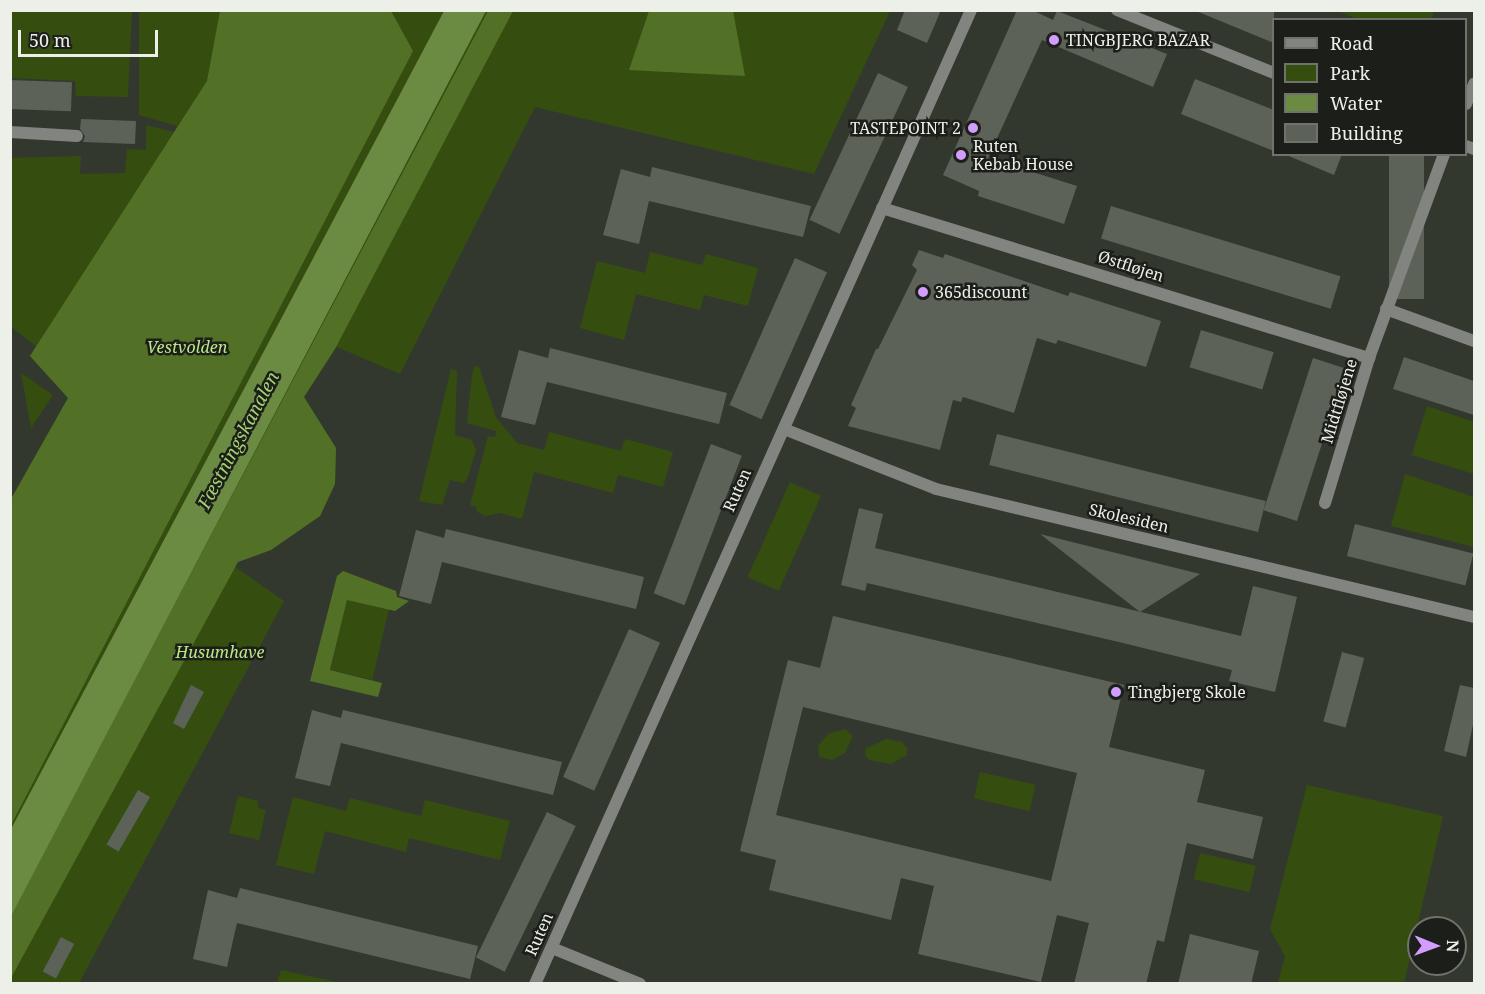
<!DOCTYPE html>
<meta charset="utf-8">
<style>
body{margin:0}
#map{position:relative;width:1485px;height:994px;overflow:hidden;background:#33382e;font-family:"Noto Serif",serif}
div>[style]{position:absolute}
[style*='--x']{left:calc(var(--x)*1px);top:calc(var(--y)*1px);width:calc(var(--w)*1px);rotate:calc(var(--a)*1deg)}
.green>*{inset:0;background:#354e10;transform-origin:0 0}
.forest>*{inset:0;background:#527127}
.water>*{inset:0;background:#6b8b42}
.building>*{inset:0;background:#5c6257;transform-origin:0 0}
.street>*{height:12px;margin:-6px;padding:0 6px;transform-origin:6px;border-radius:6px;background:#81847f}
.dots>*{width:16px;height:16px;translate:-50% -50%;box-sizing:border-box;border:3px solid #1c1e1a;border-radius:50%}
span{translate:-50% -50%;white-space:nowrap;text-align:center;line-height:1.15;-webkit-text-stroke:5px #1c1e1a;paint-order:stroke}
.poi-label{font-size:16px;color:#edf0e9}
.left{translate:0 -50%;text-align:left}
.right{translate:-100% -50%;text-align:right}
.street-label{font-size:16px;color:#edf0e9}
.park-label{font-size:16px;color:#bce985;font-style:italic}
.water-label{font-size:18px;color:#a5d26e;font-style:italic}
.frame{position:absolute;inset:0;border:12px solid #edf0e9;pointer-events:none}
.legend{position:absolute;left:1272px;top:18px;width:195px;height:138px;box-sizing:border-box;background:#1c1e1a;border:2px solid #70726d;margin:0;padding:8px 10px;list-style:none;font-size:18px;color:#edf0e9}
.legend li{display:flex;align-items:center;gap:12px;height:30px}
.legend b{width:30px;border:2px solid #70726d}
.north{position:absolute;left:1407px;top:916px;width:60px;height:60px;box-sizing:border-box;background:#1c1e1a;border:2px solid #70726d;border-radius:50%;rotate:91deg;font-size:16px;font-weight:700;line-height:24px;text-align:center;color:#edf0e9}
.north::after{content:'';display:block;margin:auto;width:21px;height:27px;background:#d29dfd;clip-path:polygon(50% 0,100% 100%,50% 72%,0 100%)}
.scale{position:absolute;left:18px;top:30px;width:140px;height:27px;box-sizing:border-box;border:3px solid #edf0e9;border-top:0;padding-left:8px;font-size:18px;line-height:21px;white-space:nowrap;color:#edf0e9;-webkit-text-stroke:4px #1c1e1a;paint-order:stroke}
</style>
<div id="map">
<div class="green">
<div style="clip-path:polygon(11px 10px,132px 11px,128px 97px,76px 96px,75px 81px,11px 78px)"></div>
<div style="clip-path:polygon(139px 11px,890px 11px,814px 174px,535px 107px,400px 374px,337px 347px,304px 397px,336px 448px,335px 484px,320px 516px,271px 550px,231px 564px,284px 601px,79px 983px,11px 984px,11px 499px,68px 398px,30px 356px,36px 346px,11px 327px,11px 158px,81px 156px,80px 174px,125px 173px,127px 149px,146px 150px,146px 125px,174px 132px,177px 126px,139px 115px)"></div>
<div style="clip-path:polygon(1338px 11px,1434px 11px,1431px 20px,1357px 19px)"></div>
<div style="clip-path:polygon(650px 252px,702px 265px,706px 254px,758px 268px,748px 306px,704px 295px,700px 310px,636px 294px,624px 340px,580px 328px,597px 261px,645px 273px)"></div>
<div style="clip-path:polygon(475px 366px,479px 367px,496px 417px,517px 443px,544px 450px,549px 432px,621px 451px,625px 439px,673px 452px,663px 487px,618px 475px,613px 493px,534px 472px,522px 519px,500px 513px,485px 516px,476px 511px,477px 507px,470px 505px,488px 436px,495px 437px,496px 431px,467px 423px,472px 374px)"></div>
<div style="clip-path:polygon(451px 369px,457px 371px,455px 435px,472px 440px,476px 450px,468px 477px,464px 483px,450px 480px,442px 505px,419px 501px)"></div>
<div style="clip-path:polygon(21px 373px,53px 395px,31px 428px)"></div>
<div style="clip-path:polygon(1427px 406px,1474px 422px,1474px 474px,1412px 455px)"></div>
<div style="clip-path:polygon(1405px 474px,1474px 497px,1474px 547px,1391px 526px)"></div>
<div style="left:790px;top:482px;width:34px;height:104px;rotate:24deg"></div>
<div style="left:347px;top:599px;width:43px;height:73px;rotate:13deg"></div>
<div style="clip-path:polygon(845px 729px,853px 736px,845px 753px,832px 760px,819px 757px,818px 746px,828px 734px)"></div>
<div style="clip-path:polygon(887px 739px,902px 742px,907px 748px,907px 755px,891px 764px,869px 760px,865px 755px,866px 748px)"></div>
<div style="left:980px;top:772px;width:57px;height:27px;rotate:13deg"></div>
<div style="clip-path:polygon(1307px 785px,1443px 816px,1404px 983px,1278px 983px,1285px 956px,1270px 929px)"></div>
<div style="clip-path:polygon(238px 796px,258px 801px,258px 808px,266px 810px,259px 840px,229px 833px)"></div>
<div style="clip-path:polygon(293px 797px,346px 811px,350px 798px,421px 816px,425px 800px,510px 821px,500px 860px,409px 838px,406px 852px,325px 831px,314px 874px,276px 865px)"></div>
<div style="left:1200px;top:853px;width:57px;height:27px;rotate:13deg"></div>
<div style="clip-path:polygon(281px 970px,341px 983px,277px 983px)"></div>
</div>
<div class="forest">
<div style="clip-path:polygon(220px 11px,391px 11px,413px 51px,11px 825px,11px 499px,68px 398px,30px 356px,207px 81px)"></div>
<div style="clip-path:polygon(488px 11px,513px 11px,336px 347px,304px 397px,336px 448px,335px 484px,320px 516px,271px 550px,238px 562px,11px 978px,11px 914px)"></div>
<div style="clip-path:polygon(649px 11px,733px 11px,745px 76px,629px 70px)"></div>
<div style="clip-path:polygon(343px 571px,396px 591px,397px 597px,409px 601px,395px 611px,347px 600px,330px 670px,382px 683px,378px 697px,310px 681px,337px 576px)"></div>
</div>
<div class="water">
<div style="clip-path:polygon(444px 11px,486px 11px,11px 916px,11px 829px)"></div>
</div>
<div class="building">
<div style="clip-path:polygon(905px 10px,941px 10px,927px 43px,897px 30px)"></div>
<div style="clip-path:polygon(1017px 10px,1032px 10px,1053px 20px,1057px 11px,1167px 54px,1153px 87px,1042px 40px,988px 158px,1077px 186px,1064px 224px,978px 196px,979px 191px,943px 175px)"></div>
<div style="clip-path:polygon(1196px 10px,1274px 10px,1274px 43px,1196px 11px)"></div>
<div style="left:878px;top:73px;width:33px;height:162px;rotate:25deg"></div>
<div style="clip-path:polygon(1195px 79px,1274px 110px,1274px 151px,1181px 114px)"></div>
<div style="left:10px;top:80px;width:62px;height:29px;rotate:2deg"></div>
<div style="clip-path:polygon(81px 119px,136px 121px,135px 144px,83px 142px,85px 136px,80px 129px)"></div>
<div style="clip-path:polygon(1284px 154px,1342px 154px,1334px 175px)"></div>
<div style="left:1389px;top:154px;width:35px;height:145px"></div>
<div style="clip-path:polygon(652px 167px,811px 206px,803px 237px,649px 201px,639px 244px,603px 235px,621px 169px,650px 177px)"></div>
<div style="left:1111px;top:206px;width:240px;height:34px;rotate:17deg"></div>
<div style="clip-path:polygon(919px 250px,943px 258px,945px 254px,1068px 296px,1070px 292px,1161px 321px,1146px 367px,1058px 340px,1056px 344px,1037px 338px,1014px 413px,963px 397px,961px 402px,953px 400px,940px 450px,848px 426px,856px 408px,851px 405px,876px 349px,878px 349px,917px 270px,912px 265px)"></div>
<div style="left:795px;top:258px;width:35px;height:161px;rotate:24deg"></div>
<div style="left:1201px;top:330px;width:76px;height:39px;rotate:17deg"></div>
<div style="clip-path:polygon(550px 348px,727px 393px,719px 424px,547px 382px,535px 425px,501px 417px,519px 350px,548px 358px)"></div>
<div style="clip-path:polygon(1404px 357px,1474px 381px,1474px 415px,1393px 389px)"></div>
<div style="left:1313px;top:358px;width:35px;height:160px;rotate:18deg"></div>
<div style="left:997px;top:434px;width:277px;height:32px;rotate:14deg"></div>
<div style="left:711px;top:444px;width:33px;height:160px;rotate:21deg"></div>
<div style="clip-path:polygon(859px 508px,883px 514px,875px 548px,1241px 636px,1253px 586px,1297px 597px,1275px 692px,1229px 681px,1232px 670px,1123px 643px,867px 583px,865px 591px,841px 585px)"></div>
<div style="left:1355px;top:524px;width:122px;height:33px;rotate:14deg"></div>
<div style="clip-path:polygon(446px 529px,644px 577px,636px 609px,442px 562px,431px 604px,399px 596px,416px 530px,444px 538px)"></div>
<div style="clip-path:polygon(1040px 534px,1200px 574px,1140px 612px)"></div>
<div style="clip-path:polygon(evenodd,833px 616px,1124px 685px,1109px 747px,1205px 770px,1197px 802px,1263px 817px,1253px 859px,1187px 843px,1164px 942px,1157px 940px,1146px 984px,1074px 984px,1089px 923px,1057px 915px,1041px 982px,918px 954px,934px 886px,901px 878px,891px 920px,769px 890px,776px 860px,740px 851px,788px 660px,820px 668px,833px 616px,803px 707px,1077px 773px,1051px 881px,776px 815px,803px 707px)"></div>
<div style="left:629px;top:629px;width:34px;height:162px;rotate:24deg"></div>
<div style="left:1342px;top:652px;width:23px;height:72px;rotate:15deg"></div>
<div style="clip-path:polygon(191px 685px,204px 692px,184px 729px,173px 723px)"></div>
<div style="clip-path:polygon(1460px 685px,1474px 688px,1474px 720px,1466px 757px,1444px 751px)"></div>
<div style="clip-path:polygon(312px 710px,341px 718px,343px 710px,562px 762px,553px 795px,341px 743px,330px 786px,295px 778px)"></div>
<div style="left:138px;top:790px;width:14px;height:63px;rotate:30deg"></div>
<div style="left:547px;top:812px;width:32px;height:162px;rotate:26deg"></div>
<div style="clip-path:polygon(240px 888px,478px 946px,470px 979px,237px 923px,227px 967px,193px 959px,208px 890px,237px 898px)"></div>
<div style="clip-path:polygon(1190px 934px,1259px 951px,1251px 984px,1178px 984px)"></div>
<div style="left:61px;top:937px;width:15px;height:39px;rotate:28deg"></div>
</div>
<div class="street">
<div style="--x:1117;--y:10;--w:169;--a:21.9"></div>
<div style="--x:1466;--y:104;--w:22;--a:-68"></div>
<div style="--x:10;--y:132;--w:67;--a:3.4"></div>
<div style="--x:1466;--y:146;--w:9;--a:21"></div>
<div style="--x:882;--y:208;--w:510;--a:17.12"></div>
<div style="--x:1386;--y:309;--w:94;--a:20"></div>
<div style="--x:784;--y:429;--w:163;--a:21.5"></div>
<div style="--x:936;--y:489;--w:553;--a:13.38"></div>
<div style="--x:1325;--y:503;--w:152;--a:-73.1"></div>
<div style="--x:1369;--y:358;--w:217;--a:-69.8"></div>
<div style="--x:552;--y:948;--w:95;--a:22.2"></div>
<div style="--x:535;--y:984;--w:1067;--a:-65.88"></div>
</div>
<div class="dots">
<div style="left:1054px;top:40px;background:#d29dfd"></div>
<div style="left:973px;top:128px;background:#d29dfd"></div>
<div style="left:961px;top:155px;background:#d29dfd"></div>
<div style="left:923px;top:292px;background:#d29dfd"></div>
<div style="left:1116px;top:692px;background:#d29dfd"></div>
</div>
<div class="poi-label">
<span class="left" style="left:1066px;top:40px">TINGBJERG BAZAR</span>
<span class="right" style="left:961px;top:128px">TASTEPOINT 2</span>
<span class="left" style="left:973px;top:155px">Ruten<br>Kebab House</span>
<span class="left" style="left:935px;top:292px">365discount</span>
<span class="left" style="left:1128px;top:692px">Tingbjerg Skole</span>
</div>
<div class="street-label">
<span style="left:1131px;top:266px;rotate:18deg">Østfløjen</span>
<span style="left:1339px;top:401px;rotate:-73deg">Midtfløjene</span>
<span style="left:737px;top:490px;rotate:-66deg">Ruten</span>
<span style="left:1129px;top:518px;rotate:13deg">Skolesiden</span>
<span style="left:539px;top:934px;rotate:-66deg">Ruten</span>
</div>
<div class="park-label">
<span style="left:187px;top:347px">Vestvolden</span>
<span style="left:220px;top:652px">Husumhave</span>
</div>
<div class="water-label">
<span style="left:238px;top:440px;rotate:-62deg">Fæstningskanalen</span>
</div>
<div class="frame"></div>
<ul class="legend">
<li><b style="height:8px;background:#81847f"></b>Road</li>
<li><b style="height:16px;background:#354e10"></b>Park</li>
<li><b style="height:16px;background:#6b8b42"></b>Water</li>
<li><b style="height:16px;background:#5c6257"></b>Building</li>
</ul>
<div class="north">N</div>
<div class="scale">50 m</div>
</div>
